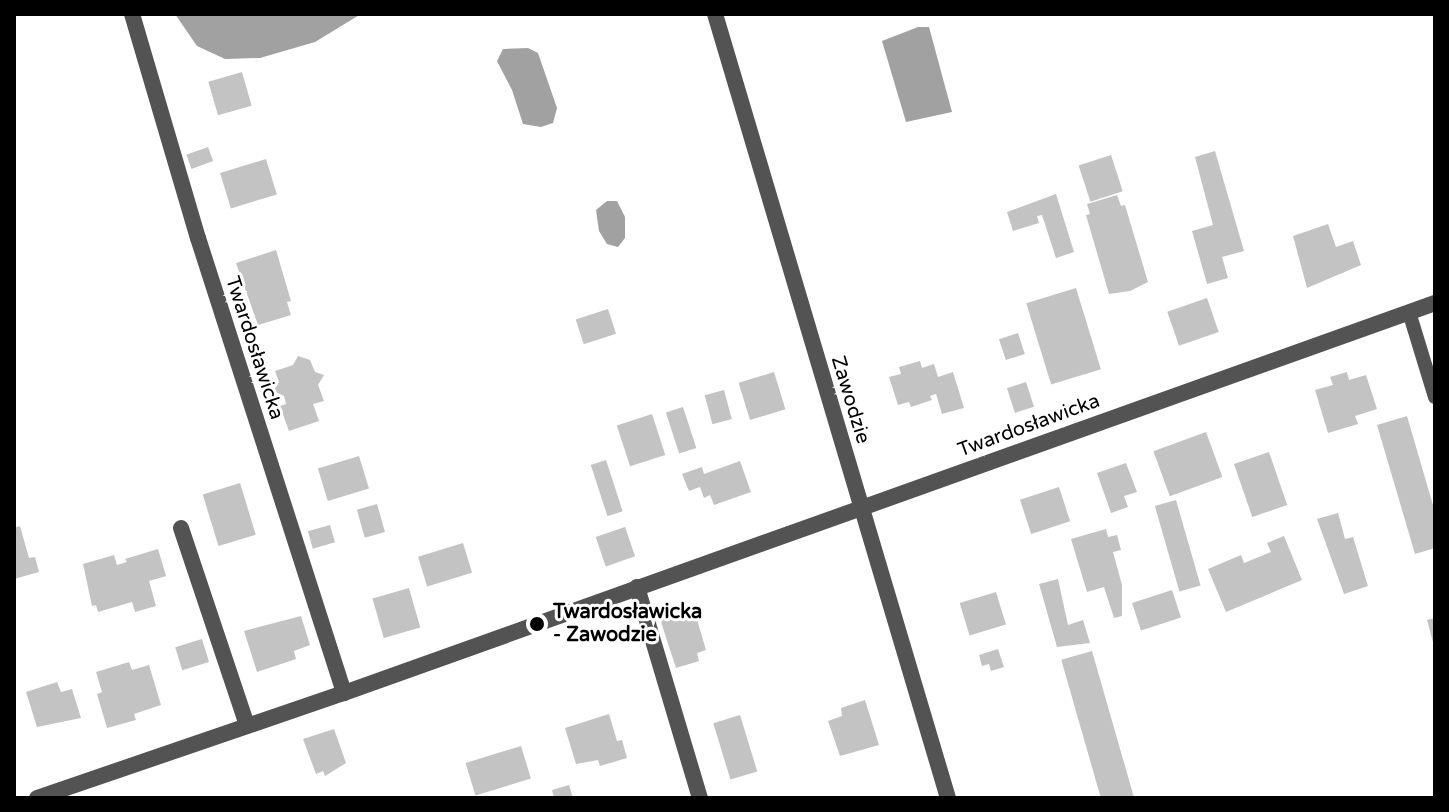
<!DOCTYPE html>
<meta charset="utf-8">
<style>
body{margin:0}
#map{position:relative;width:1449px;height:812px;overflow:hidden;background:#fff;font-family:"Varela Round",sans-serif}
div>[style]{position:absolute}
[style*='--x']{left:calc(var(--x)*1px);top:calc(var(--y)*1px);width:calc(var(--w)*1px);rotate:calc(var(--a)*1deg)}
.water>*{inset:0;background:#a1a1a1}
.building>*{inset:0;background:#c3c3c3;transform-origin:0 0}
.lane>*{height:14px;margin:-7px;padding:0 7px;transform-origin:7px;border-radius:7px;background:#535353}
.street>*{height:16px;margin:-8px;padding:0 8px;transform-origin:8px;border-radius:8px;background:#535353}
.dots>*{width:22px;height:22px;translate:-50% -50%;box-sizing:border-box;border:4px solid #fff;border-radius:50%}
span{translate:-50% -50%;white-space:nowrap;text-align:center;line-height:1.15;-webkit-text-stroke:6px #fff;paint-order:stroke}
.street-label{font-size:20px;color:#000}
.poi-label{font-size:20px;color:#000;font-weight:700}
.left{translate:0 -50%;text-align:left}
.frame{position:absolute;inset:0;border:16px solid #000;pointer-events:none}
</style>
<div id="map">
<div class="water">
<div style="clip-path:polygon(175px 14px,361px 14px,315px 42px,260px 58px,225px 59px,197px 46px)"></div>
<div style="clip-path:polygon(918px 27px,929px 27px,952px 112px,906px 122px,882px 41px)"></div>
<div style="clip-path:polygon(528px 48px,538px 53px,557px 108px,553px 123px,541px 127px,523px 124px,512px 90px,497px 61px,503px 49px)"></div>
<div style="clip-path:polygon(607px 201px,617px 201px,625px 217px,625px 238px,618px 247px,607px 244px,599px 231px,596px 210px)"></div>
</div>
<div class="building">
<div style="left:242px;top:72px;width:35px;height:35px;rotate:74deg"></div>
<div style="left:208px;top:147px;width:15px;height:23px;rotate:70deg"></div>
<div style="clip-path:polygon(1215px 151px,1244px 251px,1222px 257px,1228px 278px,1207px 284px,1192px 231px,1213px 225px,1195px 157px)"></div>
<div style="left:1111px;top:155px;width:38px;height:34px;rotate:72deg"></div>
<div style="left:266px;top:159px;width:37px;height:48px;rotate:73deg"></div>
<div style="clip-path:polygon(1056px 194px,1074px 252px,1056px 258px,1042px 215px,1037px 216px,1039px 223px,1013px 231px,1007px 212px)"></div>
<div style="clip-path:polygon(1117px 195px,1121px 206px,1125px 205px,1148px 282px,1130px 291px,1109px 294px,1086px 215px,1090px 214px,1087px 204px)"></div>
<div style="clip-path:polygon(1328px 224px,1336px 247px,1353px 241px,1361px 265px,1307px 288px,1293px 236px)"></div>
<div style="clip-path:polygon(276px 250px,291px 301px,287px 302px,291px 315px,258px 325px,236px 263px)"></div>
<div style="left:1076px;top:288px;width:85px;height:52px;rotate:73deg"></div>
<div style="left:1207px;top:298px;width:36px;height:42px;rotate:71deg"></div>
<div style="left:608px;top:309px;width:26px;height:34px;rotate:72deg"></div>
<div style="left:1018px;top:333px;width:22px;height:20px;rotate:72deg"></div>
<div style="clip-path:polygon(298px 356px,310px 360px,315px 372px,324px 375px,318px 385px,324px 401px,313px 404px,319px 421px,289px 431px,280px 406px,286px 404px,284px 396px,273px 391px,279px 382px,275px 371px,293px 365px)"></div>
<div style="clip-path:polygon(920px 361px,922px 368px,934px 364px,938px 377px,953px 372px,964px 408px,942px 414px,936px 394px,930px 396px,932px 400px,911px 407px,909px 402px,898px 405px,889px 377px,901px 374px,899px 367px)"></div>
<div style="left:774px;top:372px;width:39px;height:37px;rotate:73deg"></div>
<div style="clip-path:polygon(1347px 372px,1349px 380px,1366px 375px,1377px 409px,1355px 416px,1358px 424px,1328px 433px,1315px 390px,1333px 385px,1330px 377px)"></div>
<div style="left:1026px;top:382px;width:26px;height:20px;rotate:72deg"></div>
<div style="left:724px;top:390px;width:30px;height:20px;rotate:75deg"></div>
<div style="left:683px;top:407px;width:43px;height:18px;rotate:72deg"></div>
<div style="left:652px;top:414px;width:43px;height:37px;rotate:72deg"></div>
<div style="clip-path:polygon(1407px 416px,1435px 512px,1435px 548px,1415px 554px,1377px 425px)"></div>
<div style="left:1206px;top:432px;width:48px;height:56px;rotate:70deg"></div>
<div style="left:1269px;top:452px;width:56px;height:37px;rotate:71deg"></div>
<div style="left:359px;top:456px;width:34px;height:43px;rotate:73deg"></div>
<div style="left:606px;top:460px;width:54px;height:16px;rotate:72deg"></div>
<div style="clip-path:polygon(740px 461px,751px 492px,714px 505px,710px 495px,704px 498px,700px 487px,689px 491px,682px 474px,702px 467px,704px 474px)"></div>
<div style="clip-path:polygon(1126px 463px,1137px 492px,1124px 496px,1128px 507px,1111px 513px,1097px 473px)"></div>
<div style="left:240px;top:483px;width:54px;height:39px;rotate:73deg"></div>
<div style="left:1059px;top:487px;width:36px;height:41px;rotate:72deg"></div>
<div style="left:1176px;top:500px;width:89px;height:22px;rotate:74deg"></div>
<div style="left:377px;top:504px;width:29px;height:21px;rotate:74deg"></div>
<div style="clip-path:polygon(1338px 513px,1345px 539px,1353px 537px,1368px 586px,1344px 594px,1317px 519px)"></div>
<div style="left:330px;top:525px;width:18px;height:23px;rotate:74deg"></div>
<div style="clip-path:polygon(20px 526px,29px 558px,35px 557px,39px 572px,14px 579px,14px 528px)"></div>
<div style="left:625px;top:527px;width:31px;height:31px;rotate:71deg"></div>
<div style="clip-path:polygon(1106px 529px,1108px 537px,1117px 535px,1121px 550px,1113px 552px,1122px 585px,1122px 616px,1114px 618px,1104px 587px,1087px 592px,1071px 539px)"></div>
<div style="clip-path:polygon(1284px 536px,1302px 580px,1226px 612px,1208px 569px,1241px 555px,1244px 563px,1271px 552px,1267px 543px)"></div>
<div style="left:463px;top:543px;width:31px;height:47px;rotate:73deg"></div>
<div style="clip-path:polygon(158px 549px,166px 576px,149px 581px,156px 606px,135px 612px,132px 602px,98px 612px,96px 605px,92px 606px,83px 564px,114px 555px,117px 565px,127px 562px,125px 559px)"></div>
<div style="clip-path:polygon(1058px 579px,1068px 625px,1083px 620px,1090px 643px,1057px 647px,1039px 584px)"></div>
<div style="left:409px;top:588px;width:41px;height:38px;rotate:74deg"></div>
<div style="left:1172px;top:590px;width:29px;height:42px;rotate:72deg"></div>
<div style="left:996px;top:592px;width:34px;height:38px;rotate:73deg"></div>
<div style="clip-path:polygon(693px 606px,706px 650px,697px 653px,699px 661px,676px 668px,659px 616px)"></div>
<div style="clip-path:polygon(301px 616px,310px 645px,294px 651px,296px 659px,257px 672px,244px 631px)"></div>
<div style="clip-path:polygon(1435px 618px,1435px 646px,1434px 646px,1427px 620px)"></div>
<div style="left:202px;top:639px;width:24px;height:28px;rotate:73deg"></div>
<div style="clip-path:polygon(998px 649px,1004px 667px,991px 671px,989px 664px,982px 666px,979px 655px)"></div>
<div style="left:1092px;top:651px;width:153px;height:32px;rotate:74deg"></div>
<div style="clip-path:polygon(129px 662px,132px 670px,149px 665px,161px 705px,134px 714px,136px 720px,107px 728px,97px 694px,102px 692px,96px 672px)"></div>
<div style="clip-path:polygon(57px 682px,61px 692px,72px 689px,81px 718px,37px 727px,26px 692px)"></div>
<div style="clip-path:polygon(865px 700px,879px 745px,840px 756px,828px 721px,842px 716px,841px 708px)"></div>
<div style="clip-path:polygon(609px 714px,617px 741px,622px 740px,627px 758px,600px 766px,598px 760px,576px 764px,565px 728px)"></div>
<div style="left:740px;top:715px;width:59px;height:28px;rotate:73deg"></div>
<div style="clip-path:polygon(334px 729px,346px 763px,325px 776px,323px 771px,316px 774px,303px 739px)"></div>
<div style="left:521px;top:746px;width:34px;height:58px;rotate:73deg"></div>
<div style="clip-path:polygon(569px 785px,573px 798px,554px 798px,552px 790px)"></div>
</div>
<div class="lane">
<div style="--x:1409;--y:312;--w:89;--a:73"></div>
</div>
<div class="street">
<div style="--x:132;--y:14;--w:234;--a:73.6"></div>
<div style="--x:198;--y:238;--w:478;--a:72.2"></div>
<div style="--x:715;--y:14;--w:818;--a:73.45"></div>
<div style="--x:181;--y:528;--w:208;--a:71.5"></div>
<div style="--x:637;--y:587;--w:220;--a:73.4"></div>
<div style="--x:37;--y:798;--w:324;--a:-18.9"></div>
<div style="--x:344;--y:693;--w:1159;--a:-19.67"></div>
</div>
<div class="dots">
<div style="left:537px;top:624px;background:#000"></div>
</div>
<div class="street-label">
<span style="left:254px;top:348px;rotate:72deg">Twardosławicka</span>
<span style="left:850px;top:400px;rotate:73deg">Zawodzie</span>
<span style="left:1029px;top:426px;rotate:-20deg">Twardosławicka</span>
</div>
<div class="poi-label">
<span class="left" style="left:553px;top:624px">Twardosławicka<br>- Zawodzie</span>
</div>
<div class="frame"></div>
</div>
